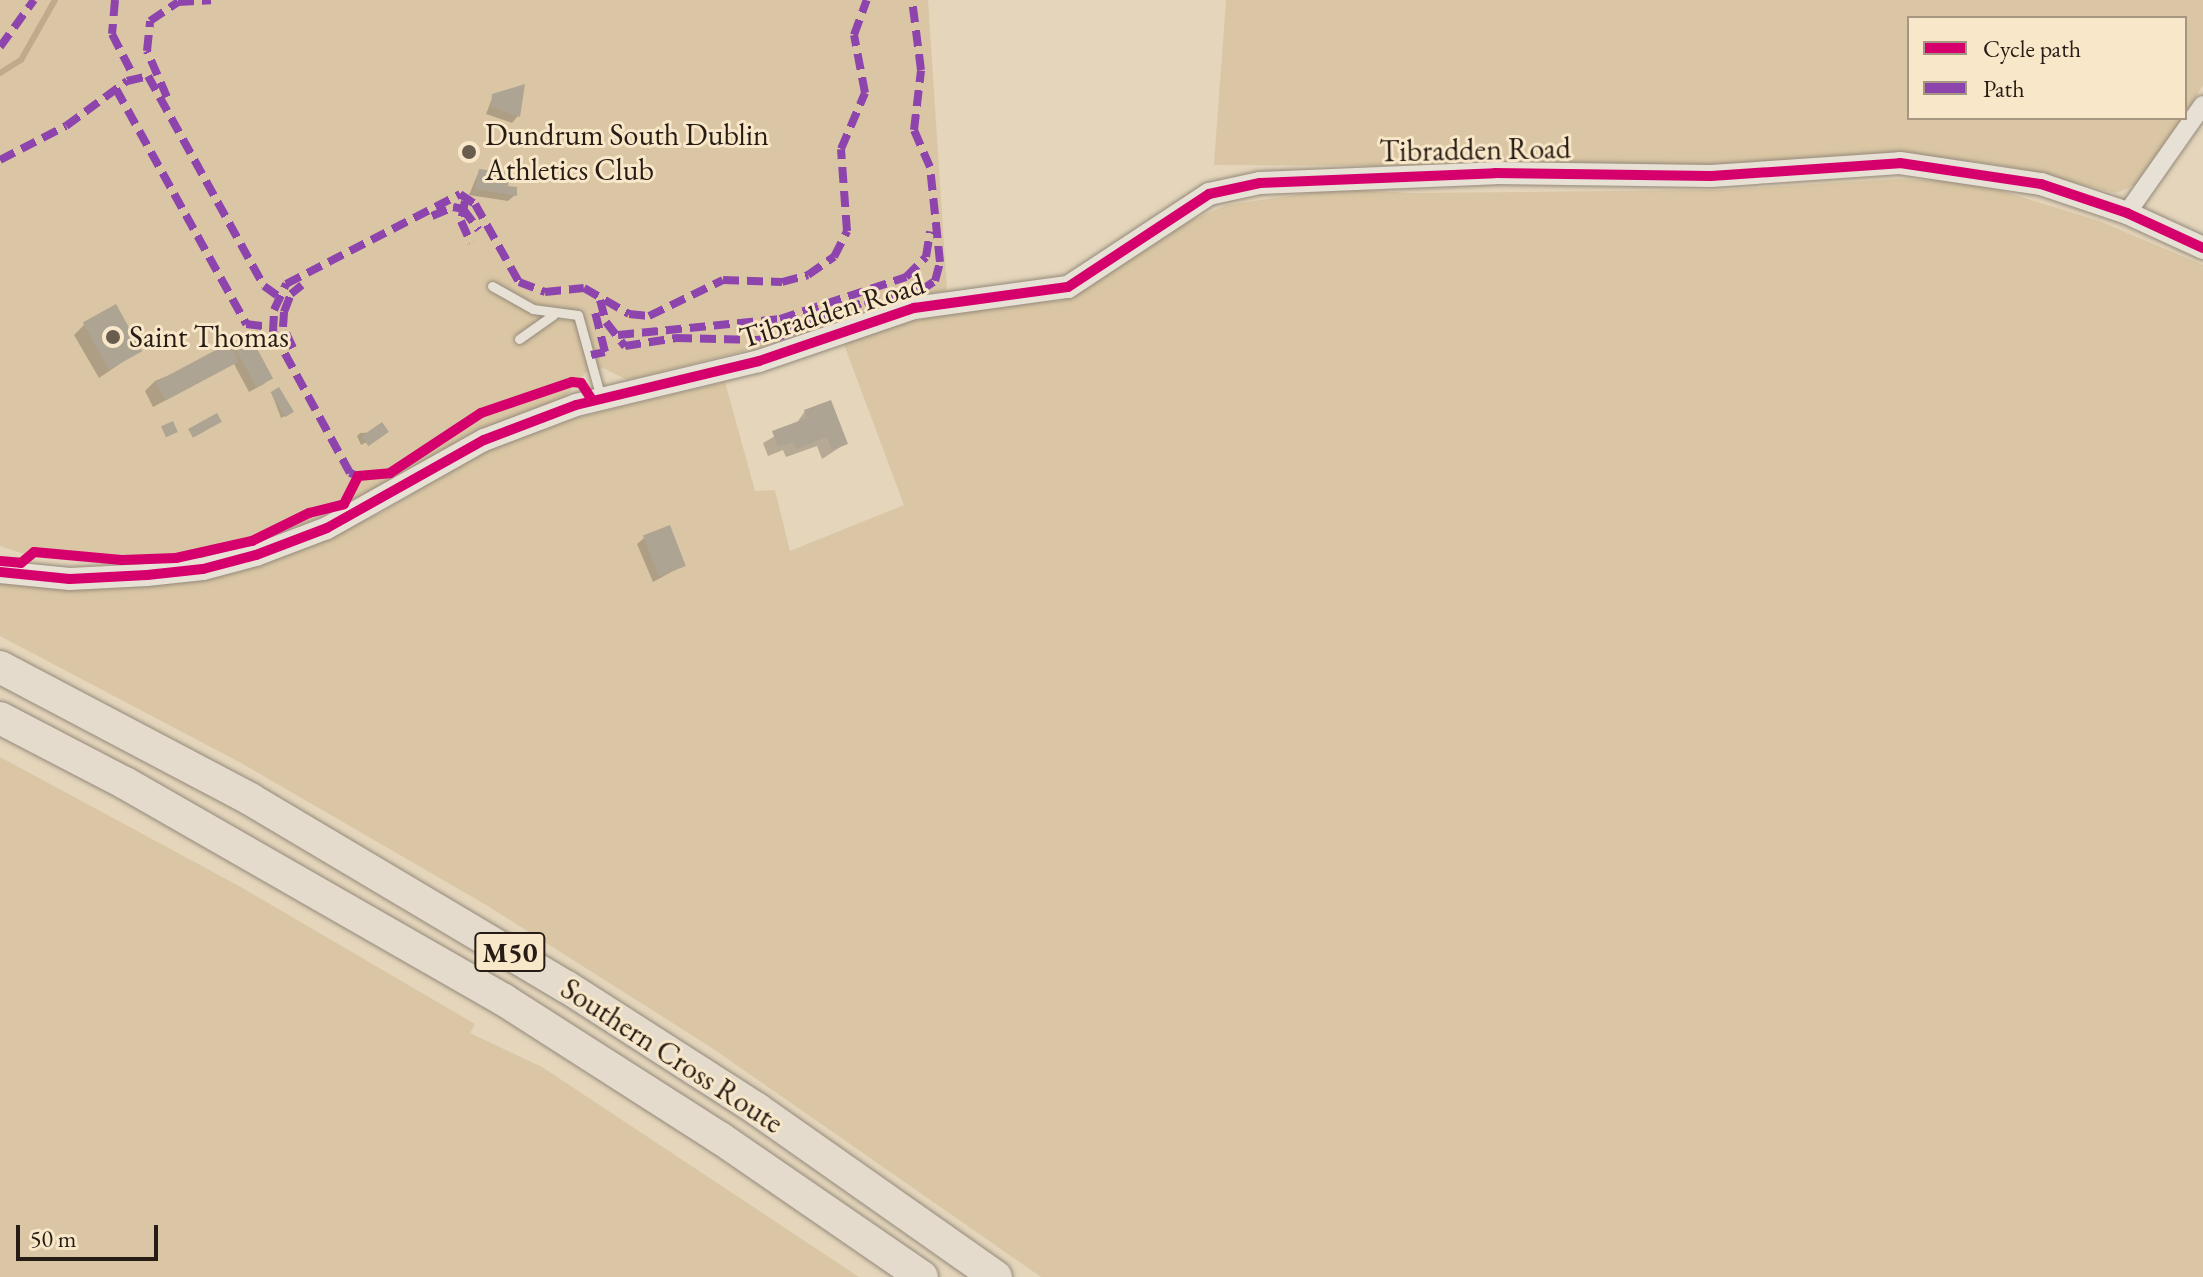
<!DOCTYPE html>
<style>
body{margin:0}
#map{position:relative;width:2203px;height:1277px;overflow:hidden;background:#e4d5bb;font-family:"EB Garamond",serif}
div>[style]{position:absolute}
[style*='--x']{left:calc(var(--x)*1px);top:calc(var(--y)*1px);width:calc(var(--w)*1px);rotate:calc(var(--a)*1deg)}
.green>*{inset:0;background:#dac6a4}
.shadow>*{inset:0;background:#0003}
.stream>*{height:6px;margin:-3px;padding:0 3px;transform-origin:3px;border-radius:3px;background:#bfab8b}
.building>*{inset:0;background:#aea493;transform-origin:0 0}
.roads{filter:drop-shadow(0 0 2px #93897a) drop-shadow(0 0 2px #93897a)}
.service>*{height:9px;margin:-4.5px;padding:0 4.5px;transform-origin:4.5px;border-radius:4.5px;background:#e7e0d4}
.minor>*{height:18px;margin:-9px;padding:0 9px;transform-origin:9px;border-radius:9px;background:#e7e0d4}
.tertiary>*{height:22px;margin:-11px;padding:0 11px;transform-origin:11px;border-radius:11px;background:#e7e0d4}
.motorway>*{height:32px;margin:-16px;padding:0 16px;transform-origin:16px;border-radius:16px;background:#e4dbcc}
.quiet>*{height:8px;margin-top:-4px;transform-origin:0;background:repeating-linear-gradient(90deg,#8e44ad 0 16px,transparent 0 24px)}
.cycleway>*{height:10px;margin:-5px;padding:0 5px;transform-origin:5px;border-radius:5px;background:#d6006c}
.dots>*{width:22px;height:22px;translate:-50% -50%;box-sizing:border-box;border:4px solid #f8e7c8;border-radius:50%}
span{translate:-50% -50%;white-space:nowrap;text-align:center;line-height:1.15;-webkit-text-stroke:6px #f8e7c8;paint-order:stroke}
.shield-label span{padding:2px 6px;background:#f8e7c8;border:2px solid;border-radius:6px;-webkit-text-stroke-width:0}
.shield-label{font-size:28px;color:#271c15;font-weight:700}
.poi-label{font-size:30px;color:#271c15}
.left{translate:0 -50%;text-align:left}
.street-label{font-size:30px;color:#271c15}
.legend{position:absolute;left:1907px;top:16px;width:280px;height:104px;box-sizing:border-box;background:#f8e7c8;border:2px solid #a49680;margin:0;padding:10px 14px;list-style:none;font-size:24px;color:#271c15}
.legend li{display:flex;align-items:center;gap:16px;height:40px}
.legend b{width:40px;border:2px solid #a49680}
.scale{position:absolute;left:16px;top:1225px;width:142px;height:36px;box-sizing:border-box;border:4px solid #271c15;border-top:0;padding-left:10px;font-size:24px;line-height:28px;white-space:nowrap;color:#271c15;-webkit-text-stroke:6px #f8e7c8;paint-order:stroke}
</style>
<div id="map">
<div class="green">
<div style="clip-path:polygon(0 0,928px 0,947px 290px,870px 307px,800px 337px,627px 380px,603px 368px,586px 372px,566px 396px,470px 434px,399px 481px,268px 541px,195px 560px,125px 565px,21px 553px,0 546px)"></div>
<div style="clip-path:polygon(1226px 0,2203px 0,2203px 85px,2185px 115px,2185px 18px,1909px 18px,1909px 118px,2183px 118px,2140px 183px,2116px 193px,2011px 167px,1903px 152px,1711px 167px,1214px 165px)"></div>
<div style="clip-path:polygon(1898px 179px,1969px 182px,2005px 192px,2099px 221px,2203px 265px,2203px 1277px,1041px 1277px,712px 1048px,488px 906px,243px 764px,0 636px,0 582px,60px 588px,237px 573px,381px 513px,476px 455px,528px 435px,571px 419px,725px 382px,755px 491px,775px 490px,790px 551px,904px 505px,842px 339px,978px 304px,1060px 301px,1185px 223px,1227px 205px,1337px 189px,1412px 193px,1717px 190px)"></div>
<div style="clip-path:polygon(0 757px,239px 886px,475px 1024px,470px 1033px,542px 1067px,859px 1277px,0 1277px)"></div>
</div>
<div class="shadow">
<div style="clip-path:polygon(522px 87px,518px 116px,512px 123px,486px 114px,493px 96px)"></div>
<div style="clip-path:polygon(479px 171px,506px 187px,515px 195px,508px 201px,469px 195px)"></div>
<div style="clip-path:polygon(84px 325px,140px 350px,99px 378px,74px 335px)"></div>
<div style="clip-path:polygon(235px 348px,271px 377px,264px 384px,249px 392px,234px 364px,153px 407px,145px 391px,155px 381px)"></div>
<div style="clip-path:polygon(272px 394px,289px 414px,281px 418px)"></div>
<div style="clip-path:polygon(805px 411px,845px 444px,822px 459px,817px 446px,786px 457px,783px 450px,768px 456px,763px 443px,796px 424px)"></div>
<div style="clip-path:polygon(386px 432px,361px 445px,357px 436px,360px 433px)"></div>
<div style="clip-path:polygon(644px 538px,684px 565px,653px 582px,637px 544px)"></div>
</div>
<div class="stream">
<div style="--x:0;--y:73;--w:25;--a:-32"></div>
<div style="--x:21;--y:60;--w:69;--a:-60.5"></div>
</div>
<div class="building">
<div style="clip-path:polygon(525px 84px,520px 117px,491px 107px,492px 94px)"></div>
<div style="clip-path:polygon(479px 169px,510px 173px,508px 186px,517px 187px,517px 196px,475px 189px)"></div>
<div style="left:116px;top:304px;width:54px;height:38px;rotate:61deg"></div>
<div style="left:251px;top:337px;width:47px;height:19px;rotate:62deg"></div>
<div style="left:229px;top:343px;width:21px;height:83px;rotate:62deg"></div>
<div style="left:279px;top:387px;width:29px;height:10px;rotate:59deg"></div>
<div style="clip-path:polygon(831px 400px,848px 444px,832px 450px,827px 437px,796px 449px,793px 442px,778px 447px,772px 431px,807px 418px,804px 410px)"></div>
<div style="left:217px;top:413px;width:10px;height:33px;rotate:61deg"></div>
<div style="left:173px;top:421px;width:12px;height:13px;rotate:66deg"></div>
<div style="left:382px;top:422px;width:12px;height:25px;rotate:55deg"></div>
<div style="left:670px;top:525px;width:44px;height:29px;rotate:69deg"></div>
</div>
<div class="roads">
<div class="service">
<div style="--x:492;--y:286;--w:47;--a:29.3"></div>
<div style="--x:533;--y:309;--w:45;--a:7.6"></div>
<div style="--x:578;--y:315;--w:86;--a:74.5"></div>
<div style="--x:519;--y:339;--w:42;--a:-35.2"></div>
</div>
<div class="minor">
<div style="--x:2127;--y:213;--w:132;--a:-54.9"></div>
</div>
<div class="tertiary">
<div style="--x:0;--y:572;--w:70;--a:5.7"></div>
<div style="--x:70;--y:579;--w:77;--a:-3"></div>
<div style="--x:147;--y:575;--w:56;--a:-6.1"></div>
<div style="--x:203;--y:569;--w:55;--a:-14.8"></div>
<div style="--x:256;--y:555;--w:76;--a:-20.8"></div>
<div style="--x:327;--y:528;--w:180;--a:-29.3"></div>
<div style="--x:484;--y:440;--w:98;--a:-20.8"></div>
<div style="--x:576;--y:405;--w:188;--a:-13.5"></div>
<div style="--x:759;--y:361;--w:164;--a:-18.9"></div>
<div style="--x:914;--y:308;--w:155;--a:-7.8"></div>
<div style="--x:1068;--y:287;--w:169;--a:-33.4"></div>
<div style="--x:1209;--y:194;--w:52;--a:-12.2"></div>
<div style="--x:1260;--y:183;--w:235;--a:-2.4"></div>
<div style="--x:1495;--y:173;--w:216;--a:0.8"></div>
<div style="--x:1711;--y:176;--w:189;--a:-3.9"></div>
<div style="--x:1900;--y:163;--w:143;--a:8.5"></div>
<div style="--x:2041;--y:184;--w:91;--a:18.6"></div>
<div style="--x:2127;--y:213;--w:84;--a:24.7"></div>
</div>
<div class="motorway">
<div style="--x:0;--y:667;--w:283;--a:27.8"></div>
<div style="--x:250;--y:799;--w:369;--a:30.7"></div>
<div style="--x:567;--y:987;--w:226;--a:32.7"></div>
<div style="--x:757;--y:1109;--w:292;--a:35.1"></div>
<div style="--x:0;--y:718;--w:141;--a:27.5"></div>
<div style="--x:125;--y:783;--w:437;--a:29.8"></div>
<div style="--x:504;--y:1000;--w:256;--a:32.6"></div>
<div style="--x:720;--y:1138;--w:245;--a:34.5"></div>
</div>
</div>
<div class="quiet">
<div style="--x:115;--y:0;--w:34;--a:95"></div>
<div style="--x:112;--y:34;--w:51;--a:62.9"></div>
<div style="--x:0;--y:47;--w:58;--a:-54.1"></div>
<div style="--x:116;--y:89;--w:269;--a:61"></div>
<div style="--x:246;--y:324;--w:26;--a:7"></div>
<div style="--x:167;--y:97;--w:50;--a:-113.5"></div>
<div style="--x:147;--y:51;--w:30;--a:-84"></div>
<div style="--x:150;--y:21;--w:34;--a:-34"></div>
<div style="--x:178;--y:2;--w:33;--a:-3"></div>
<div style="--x:0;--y:160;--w:74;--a:-27.3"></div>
<div style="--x:66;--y:126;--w:76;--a:-36.4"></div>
<div style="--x:127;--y:81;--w:22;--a:-13"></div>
<div style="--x:148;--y:76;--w:240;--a:61.1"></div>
<div style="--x:264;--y:286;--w:24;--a:36"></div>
<div style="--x:465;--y:201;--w:20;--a:101"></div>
<div style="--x:461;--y:221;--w:24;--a:66"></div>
<div style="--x:432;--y:216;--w:23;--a:-23"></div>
<div style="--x:453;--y:207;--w:10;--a:11"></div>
<div style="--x:463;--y:209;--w:26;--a:53"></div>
<div style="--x:600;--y:300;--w:23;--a:75"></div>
<div style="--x:606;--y:322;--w:31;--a:52"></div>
<div style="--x:625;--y:346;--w:52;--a:-8.9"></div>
<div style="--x:676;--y:338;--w:82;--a:1.4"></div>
<div style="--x:758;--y:340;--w:21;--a:-8"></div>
<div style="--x:779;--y:337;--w:92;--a:-22.4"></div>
<div style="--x:864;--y:302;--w:57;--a:-11.1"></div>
<div style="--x:920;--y:291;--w:18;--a:-34"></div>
<div style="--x:935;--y:281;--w:20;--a:-75"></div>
<div style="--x:940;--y:262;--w:96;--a:-96"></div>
<div style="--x:930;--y:167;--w:40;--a:-113.4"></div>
<div style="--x:914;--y:130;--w:60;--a:-83.3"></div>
<div style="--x:921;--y:70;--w:71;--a:-97.3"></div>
<div style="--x:618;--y:335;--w:163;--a:-5.6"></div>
<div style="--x:780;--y:319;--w:133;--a:-18.4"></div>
<div style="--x:906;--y:277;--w:28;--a:-45"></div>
<div style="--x:926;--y:257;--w:26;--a:-81"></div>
<div style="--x:293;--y:348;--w:23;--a:-115"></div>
<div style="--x:283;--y:327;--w:15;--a:-86"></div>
<div style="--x:284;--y:312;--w:19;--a:-69"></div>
<div style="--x:291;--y:294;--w:14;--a:-39"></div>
<div style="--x:591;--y:355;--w:14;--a:-12"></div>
<div style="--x:605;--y:352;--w:41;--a:-104"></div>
<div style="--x:358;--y:476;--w:9;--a:-159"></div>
<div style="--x:350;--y:473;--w:161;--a:-118.6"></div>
<div style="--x:273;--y:332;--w:22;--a:-87"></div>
<div style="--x:274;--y:310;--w:29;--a:-65"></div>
<div style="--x:286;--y:284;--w:196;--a:-27.3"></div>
<div style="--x:460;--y:194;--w:18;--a:34"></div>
<div style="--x:475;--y:204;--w:90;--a:60.6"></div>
<div style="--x:519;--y:282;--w:28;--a:21"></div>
<div style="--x:545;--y:292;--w:39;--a:-6"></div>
<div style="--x:584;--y:288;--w:52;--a:30"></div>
<div style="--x:629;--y:314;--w:20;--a:6"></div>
<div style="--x:649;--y:316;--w:82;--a:-25.9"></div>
<div style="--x:723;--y:280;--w:59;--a:1.9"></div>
<div style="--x:782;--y:282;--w:27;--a:-15"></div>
<div style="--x:808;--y:275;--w:32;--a:-35"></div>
<div style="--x:834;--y:257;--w:29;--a:-63"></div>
<div style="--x:847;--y:231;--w:82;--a:-94.2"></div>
<div style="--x:841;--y:149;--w:61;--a:-66.8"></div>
<div style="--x:865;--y:93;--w:59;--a:-100.7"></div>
<div style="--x:854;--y:35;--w:37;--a:-70"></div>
</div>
<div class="cycleway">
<div style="--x:0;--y:561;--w:21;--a:5"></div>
<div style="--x:21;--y:563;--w:17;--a:-40"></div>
<div style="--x:34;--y:552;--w:88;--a:5.2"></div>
<div style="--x:122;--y:560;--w:54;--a:-2.1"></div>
<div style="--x:176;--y:558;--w:78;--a:-12.6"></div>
<div style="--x:252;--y:541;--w:64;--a:-26.2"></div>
<div style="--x:309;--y:513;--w:36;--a:-14"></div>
<div style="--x:344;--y:504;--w:31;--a:-63"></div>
<div style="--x:358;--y:476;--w:32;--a:-5"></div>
<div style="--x:390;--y:473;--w:109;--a:-33.4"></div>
<div style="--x:481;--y:413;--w:96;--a:-18.8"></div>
<div style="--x:572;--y:382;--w:9;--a:6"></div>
<div style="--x:581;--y:383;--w:20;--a:57"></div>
<div style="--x:0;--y:572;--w:70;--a:5.7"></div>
<div style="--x:70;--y:579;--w:77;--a:-3"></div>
<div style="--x:147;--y:575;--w:56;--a:-6.1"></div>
<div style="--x:203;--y:569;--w:55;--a:-14.8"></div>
<div style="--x:256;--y:555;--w:76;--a:-20.8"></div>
<div style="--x:327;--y:528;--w:180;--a:-29.3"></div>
<div style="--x:484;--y:440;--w:98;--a:-20.8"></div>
<div style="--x:576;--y:405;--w:188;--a:-13.5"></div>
<div style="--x:759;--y:361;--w:164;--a:-18.9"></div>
<div style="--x:914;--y:308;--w:155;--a:-7.8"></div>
<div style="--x:1068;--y:287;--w:169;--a:-33.4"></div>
<div style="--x:1209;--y:194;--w:52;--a:-12.2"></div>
<div style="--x:1260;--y:183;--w:235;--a:-2.4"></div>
<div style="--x:1495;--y:173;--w:216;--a:0.8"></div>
<div style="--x:1711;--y:176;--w:189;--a:-3.9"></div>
<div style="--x:1900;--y:163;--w:143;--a:8.5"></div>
<div style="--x:2041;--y:184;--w:91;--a:18.6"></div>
<div style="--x:2127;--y:213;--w:84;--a:24.7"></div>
</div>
<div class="dots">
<div style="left:469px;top:152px;background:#695d4f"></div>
<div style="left:113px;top:337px;background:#695d4f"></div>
</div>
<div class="shield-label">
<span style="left:510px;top:952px">M50</span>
</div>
<div class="poi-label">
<span class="left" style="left:485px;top:152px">Dundrum South Dublin<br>Athletics Club</span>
<span class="left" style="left:129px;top:337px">Saint Thomas</span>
</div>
<div class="street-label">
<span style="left:1475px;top:150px;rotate:-1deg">Tibradden Road</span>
<span style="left:832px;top:311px;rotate:-17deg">Tibradden Road</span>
<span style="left:672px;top:1056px;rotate:33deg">Southern Cross Route</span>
</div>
<ul class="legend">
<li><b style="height:10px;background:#d6006c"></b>Cycle path</li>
<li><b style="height:10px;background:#8e44ad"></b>Path</li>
</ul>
<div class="scale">50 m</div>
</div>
